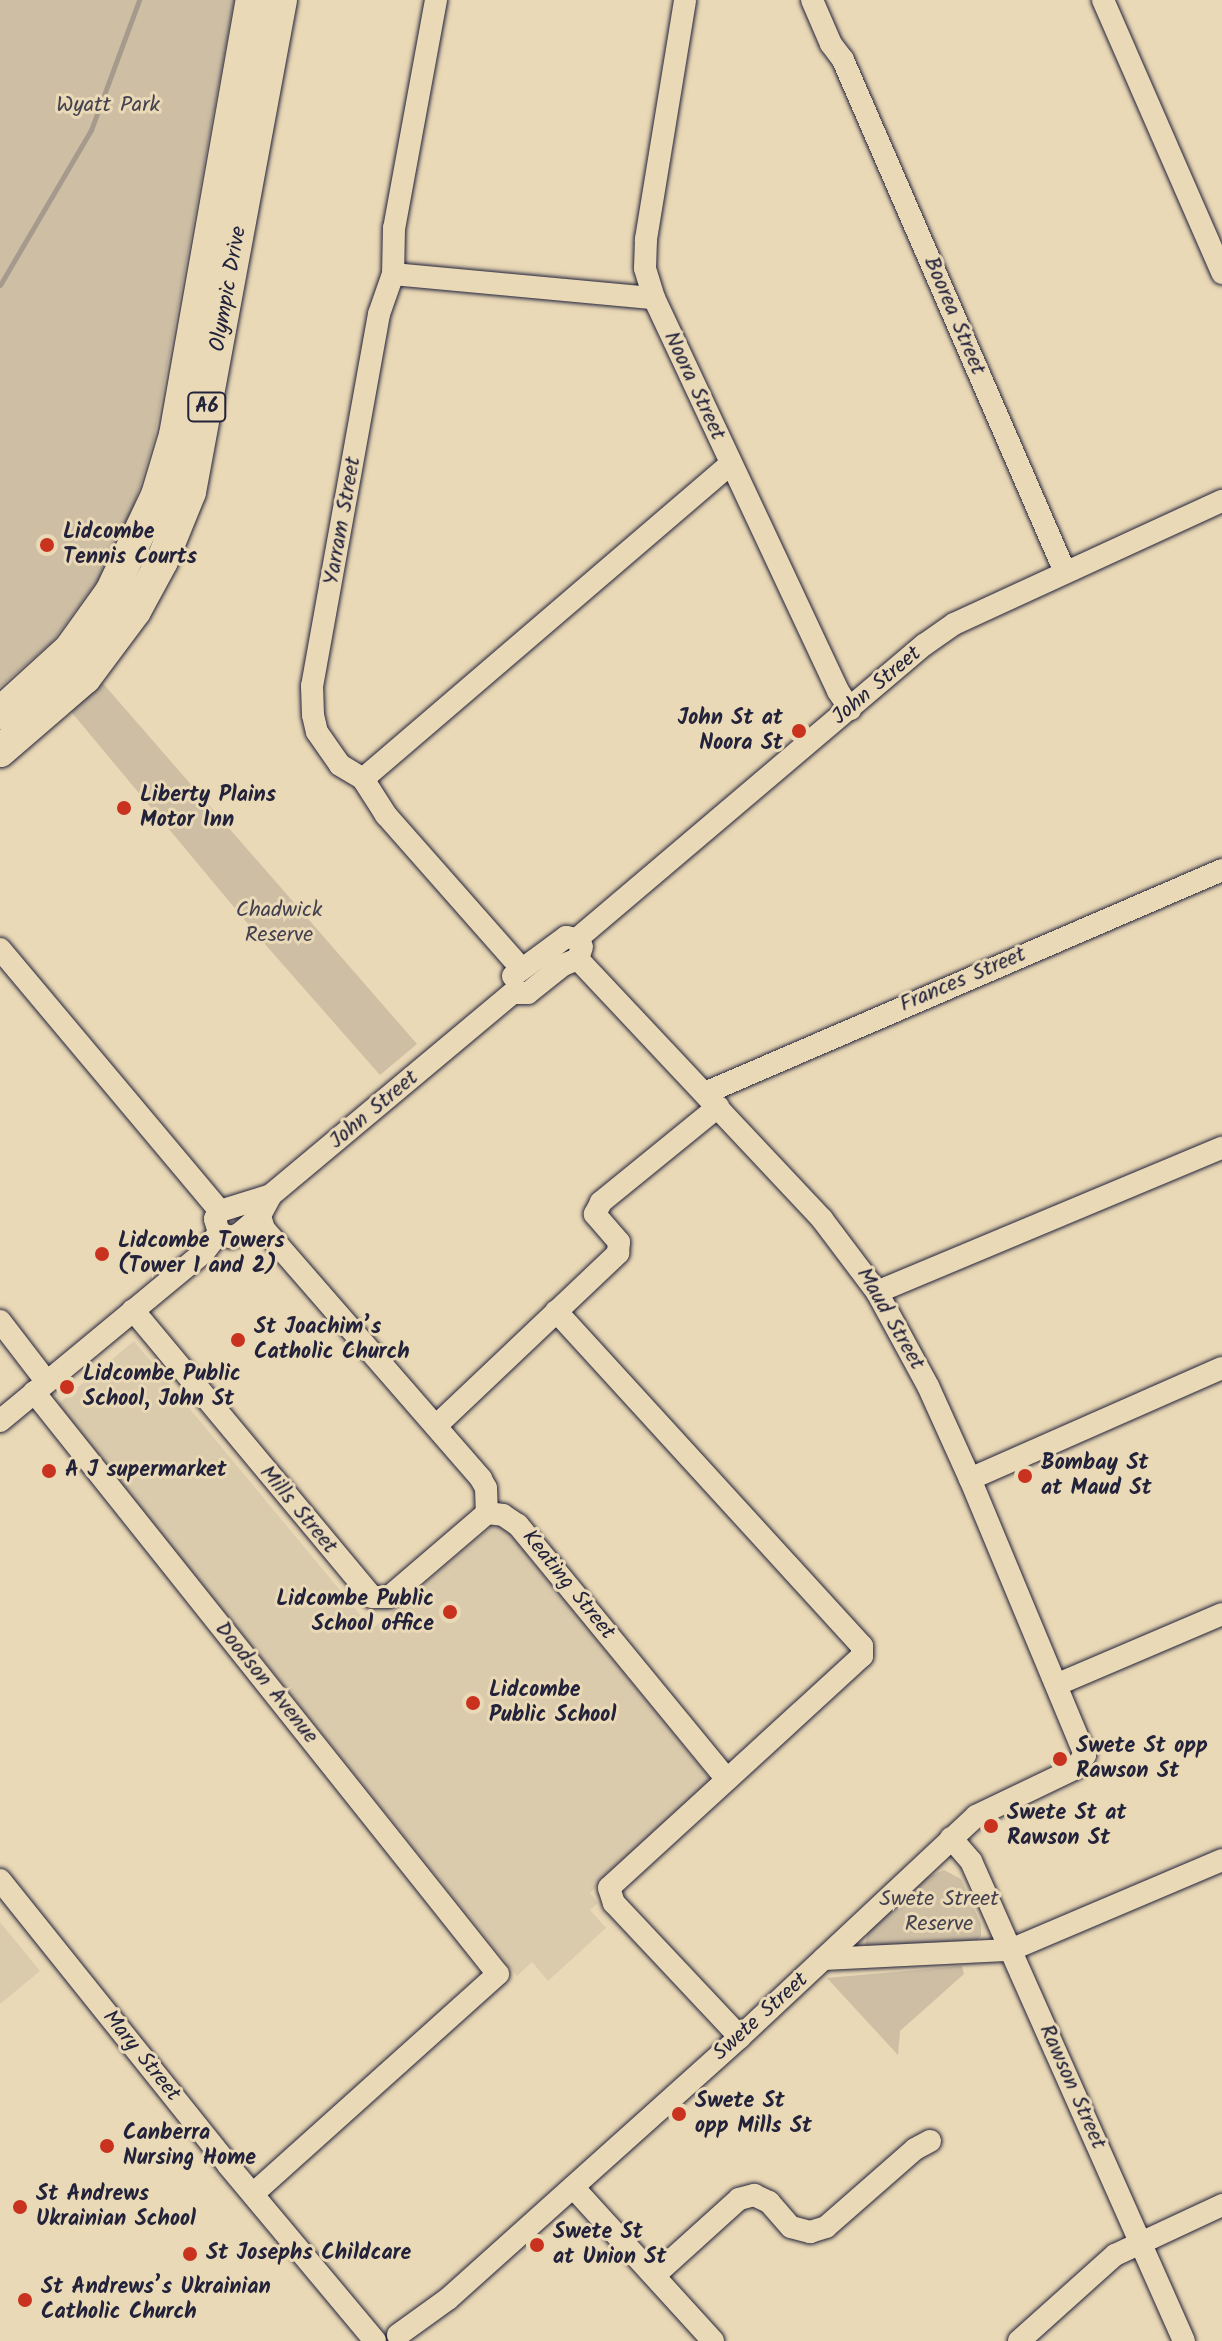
<!DOCTYPE html>
<meta charset="utf-8">
<style>
body{margin:0}
#map{position:relative;width:1222px;height:2341px;overflow:hidden;background:#ead9b6;font-family:Kalam,sans-serif}
div>[style]{position:absolute}
[style*='--x']{left:calc(var(--x)*1px);top:calc(var(--y)*1px);width:calc(var(--w)*1px);rotate:calc(var(--a)*1deg)}
.built>*{inset:0;background:#dbcbad}
.green>*{inset:0;background:#cdbea4}
.stream>*{height:5px;margin:-2.5px;padding:0 2.5px;transform-origin:2.5px;border-radius:2.5px;background:#a69a8c}
.roads{filter:drop-shadow(0 0 2px #22223b) drop-shadow(0 0 2px #22223b)}
.minor>*{height:22px;margin:-11px;padding:0 11px;transform-origin:11px;border-radius:11px;background:#ead9b6}
.highway>*{height:32px;margin:-16px;padding:0 16px;transform-origin:16px;border-radius:16px;background:#ead9b6}
.dots>*{width:22px;height:22px;translate:-50% -50%;box-sizing:border-box;border:4px solid #ead9b6;border-radius:50%}
span{translate:-50% -50%;white-space:nowrap;text-align:center;line-height:1.15;-webkit-text-stroke:6px #ead9b6;paint-order:stroke}
.shield-label span{padding:2px 6px;background:#ead9b6;border:2px solid;border-radius:6px;-webkit-text-stroke-width:0}
.shield-label{font-size:20px;color:#22223b;font-weight:700}
.park-label{font-size:22px;color:#444150}
.street-label{font-size:22px;color:#22223b}
.poi-label{font-size:22px;color:#22223b;font-weight:700}
.left{translate:0 -50%;text-align:left}
.right{translate:-100% -50%;text-align:right}
</style>
<div id="map">
<div class="built">
<div style="clip-path:polygon(134px 1341px,372px 1629px,491px 1527px,505px 1528px,708px 1776px,708px 1783px,590px 1893px,598px 1903px,590px 1910px,606px 1928px,548px 1981px,532px 1962px,517px 1976px,58px 1404px)"></div>
<div style="clip-path:polygon(0 1922px,40px 1971px,0 2004px)"></div>
</div>
<div class="green">
<div style="clip-path:polygon(0 0,234px 0,154px 439px,131px 515px,99px 579px,52px 642px,0 687px)"></div>
<div style="clip-path:polygon(100px 680px,417px 1044px,380px 1075px,264px 943px,68px 708px)"></div>
<div style="clip-path:polygon(944px 1870px,961px 1879px,981px 1924px,981px 1936px,977px 1940px,865px 1946px,868px 1931px,926px 1878px)"></div>
<div style="clip-path:polygon(962px 1966px,964px 1974px,900px 2031px,898px 2055px,827px 1978px)"></div>
</div>
<div class="stream">
<div style="--x:0;--y:285;--w:180;--a:-59.6"></div>
<div style="--x:91;--y:130;--w:139;--a:-69.7"></div>
</div>
<div class="roads">
<div class="minor">
<div style="--x:436;--y:0;--w:232;--a:100.4"></div>
<div style="--x:394;--y:228;--w:46;--a:91.2"></div>
<div style="--x:393;--y:274;--w:42;--a:109.3"></div>
<div style="--x:379;--y:314;--w:378;--a:100.2"></div>
<div style="--x:312;--y:686;--w:29;--a:88"></div>
<div style="--x:313;--y:715;--w:17;--a:77"></div>
<div style="--x:317;--y:732;--w:40;--a:55.1"></div>
<div style="--x:340;--y:765;--w:27;--a:31"></div>
<div style="--x:363;--y:779;--w:43;--a:57.4"></div>
<div style="--x:386;--y:815;--w:205;--a:48.6"></div>
<div style="--x:812;--y:0;--w:48;--a:66.6"></div>
<div style="--x:831;--y:44;--w:20;--a:53"></div>
<div style="--x:843;--y:60;--w:558;--a:66.56"></div>
<div style="--x:1103;--y:0;--w:298;--a:66.4"></div>
<div style="--x:393;--y:274;--w:262;--a:5.3"></div>
<div style="--x:654;--y:298;--w:434;--a:64.9"></div>
<div style="--x:838;--y:691;--w:22;--a:56"></div>
<div style="--x:654;--y:298;--w:31;--a:-107"></div>
<div style="--x:645;--y:268;--w:29;--a:-88"></div>
<div style="--x:646;--y:239;--w:242;--a:-80.7"></div>
<div style="--x:363;--y:779;--w:484;--a:-40.6"></div>
<div style="--x:577;--y:939;--w:455;--a:-40.3"></div>
<div style="--x:924;--y:645;--w:37;--a:-35"></div>
<div style="--x:954;--y:624;--w:295;--a:-24.7"></div>
<div style="--x:0;--y:949;--w:342;--a:50"></div>
<div style="--x:513;--y:976;--w:66;--a:-36.3"></div>
<div style="--x:566;--y:937;--w:11;--a:10"></div>
<div style="--x:513;--y:993;--w:15;--a:0"></div>
<div style="--x:528;--y:993;--w:45;--a:-38.7"></div>
<div style="--x:563;--y:965;--w:16;--a:-22"></div>
<div style="--x:578;--y:959;--w:13;--a:-72"></div>
<div style="--x:705;--y:1093;--w:563;--a:-23.33"></div>
<div style="--x:271;--y:1195;--w:24;--a:118"></div>
<div style="--x:260;--y:1216;--w:28;--a:139"></div>
<div style="--x:239;--y:1234;--w:9;--a:159"></div>
<div style="--x:231;--y:1237;--w:13;--a:-162"></div>
<div style="--x:219;--y:1233;--w:15;--a:-106"></div>
<div style="--x:215;--y:1219;--w:9;--a:-58"></div>
<div style="--x:220;--y:1211;--w:53;--a:-17.4"></div>
<div style="--x:271;--y:1195;--w:315;--a:-39.9"></div>
<div style="--x:260;--y:1216;--w:14;--a:73"></div>
<div style="--x:264;--y:1229;--w:331;--a:49"></div>
<div style="--x:481;--y:1479;--w:10;--a:61"></div>
<div style="--x:486;--y:1488;--w:25;--a:88"></div>
<div style="--x:877;--y:1292;--w:374;--a:-22.7"></div>
<div style="--x:133;--y:1310;--w:373;--a:50.2"></div>
<div style="--x:372;--y:1597;--w:17;--a:0"></div>
<div style="--x:389;--y:1597;--w:129;--a:-40.6"></div>
<div style="--x:556;--y:1311;--w:454;--a:47.6"></div>
<div style="--x:862;--y:1646;--w:10;--a:90"></div>
<div style="--x:862;--y:1656;--w:343;--a:137.5"></div>
<div style="--x:609;--y:1888;--w:16;--a:72"></div>
<div style="--x:614;--y:1903;--w:184;--a:46.8"></div>
<div style="--x:0;--y:1321;--w:76;--a:52.5"></div>
<div style="--x:34;--y:1392;--w:744;--a:51.44"></div>
<div style="--x:498;--y:1974;--w:329;--a:138.1"></div>
<div style="--x:0;--y:1421;--w:265;--a:-39.6"></div>
<div style="--x:204;--y:1252;--w:24;--a:-52"></div>
<div style="--x:437;--y:1425;--w:250;--a:-43.5"></div>
<div style="--x:618;--y:1253;--w:11;--a:-85"></div>
<div style="--x:619;--y:1242;--w:37;--a:-131"></div>
<div style="--x:595;--y:1214;--w:13;--a:-63"></div>
<div style="--x:601;--y:1202;--w:151;--a:-39.1"></div>
<div style="--x:970;--y:1479;--w:275;--a:-23.8"></div>
<div style="--x:487;--y:1513;--w:16;--a:7"></div>
<div style="--x:503;--y:1515;--w:18;--a:34"></div>
<div style="--x:518;--y:1525;--w:329;--a:50.6"></div>
<div style="--x:1058;--y:1684;--w:178;--a:-23.1"></div>
<div style="--x:951;--y:1838;--w:30;--a:49"></div>
<div style="--x:971;--y:1861;--w:525;--a:66.07"></div>
<div style="--x:0;--y:1880;--w:365;--a:51.3"></div>
<div style="--x:228;--y:2165;--w:229;--a:50.1"></div>
<div style="--x:824;--y:1959;--w:186;--a:-2.8"></div>
<div style="--x:1010;--y:1950;--w:230;--a:-23"></div>
<div style="--x:573;--y:2187;--w:208;--a:47.7"></div>
<div style="--x:656;--y:2274;--w:112;--a:-42.1"></div>
<div style="--x:739;--y:2199;--w:16;--a:-15"></div>
<div style="--x:754;--y:2195;--w:17;--a:25"></div>
<div style="--x:769;--y:2202;--w:33;--a:49"></div>
<div style="--x:791;--y:2227;--w:20;--a:15"></div>
<div style="--x:810;--y:2232;--w:17;--a:-17"></div>
<div style="--x:826;--y:2227;--w:118;--a:-41.2"></div>
<div style="--x:915;--y:2149;--w:17;--a:-28"></div>
<div style="--x:398;--y:2335;--w:62;--a:-35.8"></div>
<div style="--x:448;--y:2299;--w:392;--a:-41.9"></div>
<div style="--x:740;--y:2037;--w:323;--a:-43.1"></div>
<div style="--x:976;--y:1816;--w:109;--a:-25.6"></div>
<div style="--x:1074;--y:1769;--w:18;--a:-52"></div>
<div style="--x:1085;--y:1755;--w:299;--a:-112.6"></div>
<div style="--x:970;--y:1479;--w:102;--a:-114.3"></div>
<div style="--x:928;--y:1386;--w:107;--a:-118.5"></div>
<div style="--x:877;--y:1292;--w:91;--a:-127"></div>
<div style="--x:822;--y:1219;--w:357;--a:-133.2"></div>
<div style="--x:1019;--y:2341;--w:129;--a:-41.9"></div>
<div style="--x:1115;--y:2255;--w:118;--a:-25"></div>
</div>
<div class="highway">
<div style="--x:0;--y:713;--w:95;--a:-42.4"></div>
<div style="--x:70;--y:649;--w:70;--a:-54.3"></div>
<div style="--x:111;--y:592;--w:107;--a:-64.6"></div>
<div style="--x:157;--y:495;--w:63;--a:-73.3"></div>
<div style="--x:175;--y:435;--w:442;--a:-80"></div>
<div style="--x:0;--y:751;--w:112;--a:-40.7"></div>
<div style="--x:85;--y:678;--w:84;--a:-53.3"></div>
<div style="--x:135;--y:611;--w:57;--a:-61.6"></div>
<div style="--x:162;--y:561;--w:74;--a:-67.9"></div>
<div style="--x:190;--y:492;--w:500;--a:-79.52"></div>
</div>
</div>
<div class="dots">
<div style="left:47px;top:545px;background:#c8321e"></div>
<div style="left:799px;top:731px;background:#c8321e"></div>
<div style="left:124px;top:808px;background:#c8321e"></div>
<div style="left:102px;top:1254px;background:#c8321e"></div>
<div style="left:238px;top:1340px;background:#c8321e"></div>
<div style="left:67px;top:1387px;background:#c8321e"></div>
<div style="left:49px;top:1471px;background:#c8321e"></div>
<div style="left:1025px;top:1476px;background:#c8321e"></div>
<div style="left:450px;top:1612px;background:#c8321e"></div>
<div style="left:473px;top:1703px;background:#c8321e"></div>
<div style="left:1060px;top:1759px;background:#c8321e"></div>
<div style="left:991px;top:1826px;background:#c8321e"></div>
<div style="left:679px;top:2114px;background:#c8321e"></div>
<div style="left:107px;top:2146px;background:#c8321e"></div>
<div style="left:20px;top:2207px;background:#c8321e"></div>
<div style="left:537px;top:2245px;background:#c8321e"></div>
<div style="left:190px;top:2254px;background:#c8321e"></div>
<div style="left:25px;top:2300px;background:#c8321e"></div>
</div>
<div class="shield-label">
<span style="left:207px;top:407px">A6</span>
</div>
<div class="park-label">
<span style="left:108px;top:106px">Wyatt Park</span>
<span style="left:279px;top:923px">Chadwick<br>Reserve</span>
<span style="left:939px;top:1912px">Swete Street<br>Reserve</span>
</div>
<div class="street-label">
<span style="left:229px;top:289px;rotate:-80deg">Olympic Drive</span>
<span style="left:954px;top:316px;rotate:67deg">Boorea Street</span>
<span style="left:694px;top:386px;rotate:65deg">Noora Street</span>
<span style="left:343px;top:521px;rotate:-80deg">Yarram Street</span>
<span style="left:877px;top:686px;rotate:-40deg">John Street</span>
<span style="left:963px;top:980px;rotate:-23deg">Frances Street</span>
<span style="left:374px;top:1110px;rotate:-40deg">John Street</span>
<span style="left:890px;top:1319px;rotate:60deg">Maud Street</span>
<span style="left:298px;top:1510px;rotate:50deg">Mills Street</span>
<span style="left:568px;top:1585px;rotate:51deg">Keating Street</span>
<span style="left:266px;top:1683px;rotate:51deg">Doodson Avenue</span>
<span style="left:761px;top:2017px;rotate:-42deg">Swete Street</span>
<span style="left:141px;top:2056px;rotate:51deg">Mary Street</span>
<span style="left:1072px;top:2087px;rotate:66deg">Rawson Street</span>
</div>
<div class="poi-label">
<span class="left" style="left:63px;top:545px">Lidcombe<br>Tennis Courts</span>
<span class="right" style="left:783px;top:731px">John St at<br>Noora St</span>
<span class="left" style="left:140px;top:808px">Liberty Plains<br>Motor Inn</span>
<span class="left" style="left:118px;top:1254px">Lidcombe Towers<br>(Tower 1 and 2)</span>
<span class="left" style="left:254px;top:1340px">St Joachim’s<br>Catholic Church</span>
<span class="left" style="left:83px;top:1387px">Lidcombe Public<br>School, John St</span>
<span class="left" style="left:1041px;top:1476px">Bombay St<br>at Maud St</span>
<span class="left" style="left:65px;top:1471px">A J supermarket</span>
<span class="right" style="left:434px;top:1612px">Lidcombe Public<br>School office</span>
<span class="left" style="left:489px;top:1703px">Lidcombe<br>Public School</span>
<span class="left" style="left:1076px;top:1759px">Swete St opp<br>Rawson St</span>
<span class="left" style="left:1007px;top:1826px">Swete St at<br>Rawson St</span>
<span class="left" style="left:695px;top:2114px">Swete St<br>opp Mills St</span>
<span class="left" style="left:123px;top:2146px">Canberra<br>Nursing Home</span>
<span class="left" style="left:36px;top:2207px">St Andrews<br>Ukrainian School</span>
<span class="left" style="left:553px;top:2245px">Swete St<br>at Union St</span>
<span class="left" style="left:206px;top:2254px">St Josephs Childcare</span>
<span class="left" style="left:41px;top:2300px">St Andrews’s Ukrainian<br>Catholic Church</span>
</div>
</div>
